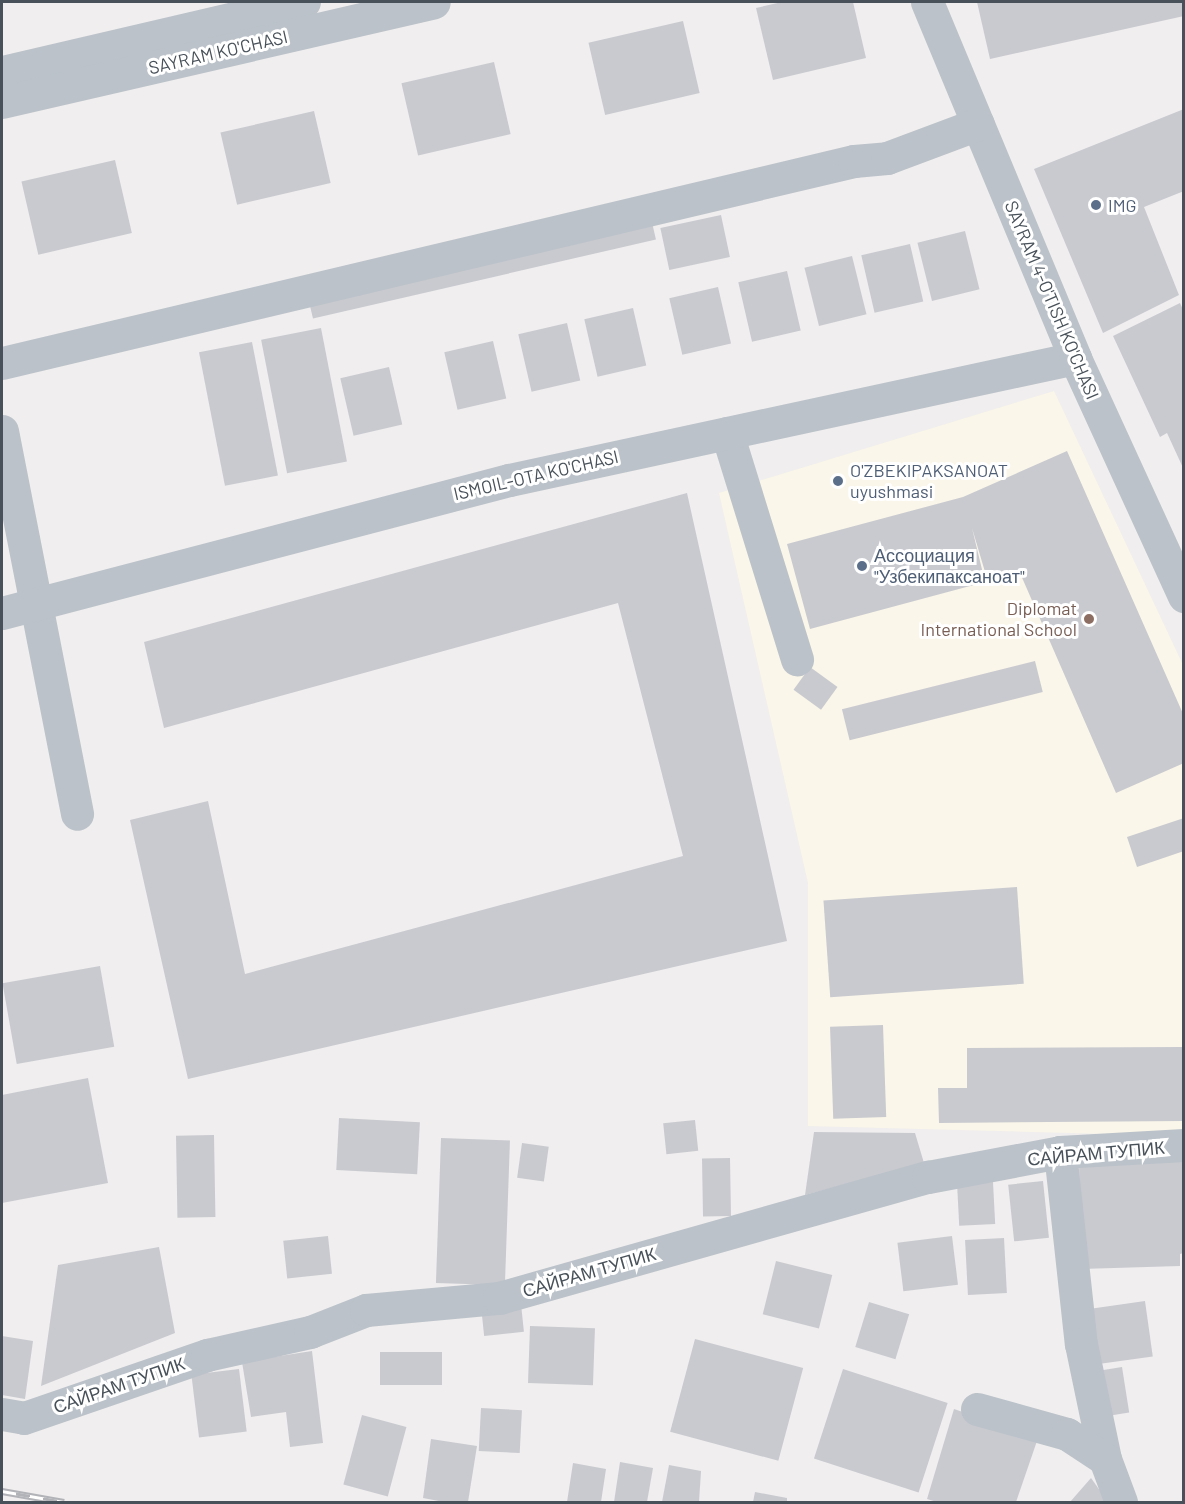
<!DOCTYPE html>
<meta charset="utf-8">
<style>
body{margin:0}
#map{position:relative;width:1185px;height:1504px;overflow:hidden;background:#f0eeee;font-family:Barlow,sans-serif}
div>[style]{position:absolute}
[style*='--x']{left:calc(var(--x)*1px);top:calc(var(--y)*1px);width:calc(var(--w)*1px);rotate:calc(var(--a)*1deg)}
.commercial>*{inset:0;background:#faf6e9}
.building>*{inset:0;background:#c9cad0;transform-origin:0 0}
.minor>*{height:33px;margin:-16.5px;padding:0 16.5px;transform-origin:16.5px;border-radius:16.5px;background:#bbc2c9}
.rail>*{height:7px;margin-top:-3.5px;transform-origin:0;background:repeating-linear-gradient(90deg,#fff 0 14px,#b1b3b8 0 28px);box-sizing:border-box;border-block:2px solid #b1b3b8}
.dots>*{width:16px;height:16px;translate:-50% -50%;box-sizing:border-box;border:3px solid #fff;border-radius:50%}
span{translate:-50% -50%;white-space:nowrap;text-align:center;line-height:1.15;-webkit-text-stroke:6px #fff;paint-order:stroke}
.street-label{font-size:18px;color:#485159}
.service-label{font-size:18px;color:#4e5e75}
.left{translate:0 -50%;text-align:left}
.education-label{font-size:18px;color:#785e54}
.right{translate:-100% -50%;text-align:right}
.frame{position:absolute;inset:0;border:3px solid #485159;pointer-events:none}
</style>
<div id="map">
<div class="commercial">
<div style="clip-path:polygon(1054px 391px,1183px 665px,1183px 1136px,808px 1126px,808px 883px,719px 493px)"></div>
</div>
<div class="building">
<div style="clip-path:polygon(782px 2px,853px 2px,866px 58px,773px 80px,756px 8px)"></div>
<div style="clip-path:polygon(977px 2px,1184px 2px,1184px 16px,990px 59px)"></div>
<div style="left:683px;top:21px;width:74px;height:97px;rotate:77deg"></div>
<div style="left:494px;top:62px;width:74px;height:95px;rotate:77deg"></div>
<div style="clip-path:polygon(1184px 109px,1184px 191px,1144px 207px,1179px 295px,1103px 333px,1034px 169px)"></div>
<div style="left:314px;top:111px;width:74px;height:96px;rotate:77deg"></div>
<div style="left:115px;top:160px;width:75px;height:96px;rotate:77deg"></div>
<div style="left:721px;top:215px;width:43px;height:62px;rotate:78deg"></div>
<div style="left:651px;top:218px;width:22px;height:352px;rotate:77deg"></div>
<div style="left:965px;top:231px;width:60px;height:49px;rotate:76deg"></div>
<div style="left:910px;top:244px;width:59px;height:50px;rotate:77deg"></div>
<div style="left:852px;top:256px;width:60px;height:49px;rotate:76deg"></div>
<div style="left:787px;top:271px;width:61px;height:50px;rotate:77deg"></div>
<div style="left:718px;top:287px;width:58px;height:50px;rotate:77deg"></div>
<div style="clip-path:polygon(1180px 303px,1184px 312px,1184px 470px,1167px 433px,1160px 437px,1113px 336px)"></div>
<div style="left:633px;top:308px;width:59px;height:50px;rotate:77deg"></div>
<div style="left:567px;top:323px;width:59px;height:50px;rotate:77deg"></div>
<div style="left:321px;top:328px;width:136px;height:61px;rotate:79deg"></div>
<div style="left:493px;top:341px;width:59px;height:50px;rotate:77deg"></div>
<div style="left:252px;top:342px;width:136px;height:54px;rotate:79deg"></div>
<div style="left:389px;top:367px;width:59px;height:50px;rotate:77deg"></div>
<div style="clip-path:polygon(1067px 451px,1184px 716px,1184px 763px,1116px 793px,1020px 573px,988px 582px,972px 528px,985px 582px,810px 629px,787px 544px,963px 497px)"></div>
<div style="clip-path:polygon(687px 493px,787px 941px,188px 1079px,130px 820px,208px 801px,245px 974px,683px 856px,618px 603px,164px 728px,144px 642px)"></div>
<div style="left:1035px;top:661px;width:32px;height:199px;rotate:76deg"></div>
<div style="left:810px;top:667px;width:34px;height:28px;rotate:36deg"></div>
<div style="clip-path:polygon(1184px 818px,1184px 851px,1137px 867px,1127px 837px)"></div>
<div style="left:1017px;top:887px;width:97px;height:194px;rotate:86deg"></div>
<div style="left:100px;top:966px;width:82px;height:99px;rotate:80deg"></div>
<div style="left:883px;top:1025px;width:92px;height:53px;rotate:88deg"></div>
<div style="clip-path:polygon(1184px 1047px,1184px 1121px,939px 1123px,938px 1088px,967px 1088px,967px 1048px)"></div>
<div style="clip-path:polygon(88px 1078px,108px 1183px,2px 1203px,2px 1095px)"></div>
<div style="left:339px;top:1118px;width:81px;height:52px;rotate:3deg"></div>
<div style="left:695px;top:1120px;width:31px;height:32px;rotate:84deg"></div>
<div style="clip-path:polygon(814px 1132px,915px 1133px,924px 1163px,805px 1195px)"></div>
<div style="left:214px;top:1135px;width:82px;height:38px;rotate:89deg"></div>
<div style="left:441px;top:1138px;width:69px;height:145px;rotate:2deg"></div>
<div style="left:522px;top:1143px;width:27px;height:35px;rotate:8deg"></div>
<div style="left:730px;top:1158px;width:58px;height:28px;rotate:89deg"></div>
<div style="clip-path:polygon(1184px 1161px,1184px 1253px,1180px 1254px,1180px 1266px,1081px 1269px,1079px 1163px)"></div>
<div style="left:1043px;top:1181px;width:57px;height:35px;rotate:84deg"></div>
<div style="left:993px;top:1182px;width:42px;height:36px;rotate:87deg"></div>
<div style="left:328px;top:1236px;width:38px;height:45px;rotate:84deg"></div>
<div style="left:952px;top:1236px;width:49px;height:55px;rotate:83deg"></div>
<div style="left:1004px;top:1238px;width:55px;height:39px;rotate:87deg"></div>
<div style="clip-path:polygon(159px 1247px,175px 1333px,41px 1386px,58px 1265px)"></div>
<div style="left:776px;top:1261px;width:58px;height:55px;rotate:14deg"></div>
<div style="left:1145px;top:1301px;width:56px;height:53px;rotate:82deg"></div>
<div style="left:869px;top:1302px;width:42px;height:47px;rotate:17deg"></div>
<div style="left:521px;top:1304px;width:28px;height:40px;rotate:84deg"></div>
<div style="left:530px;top:1326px;width:65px;height:57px;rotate:2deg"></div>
<div style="clip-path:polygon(2px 1336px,33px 1341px,25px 1399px,2px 1395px)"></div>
<div style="left:695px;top:1339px;width:112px;height:96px;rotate:15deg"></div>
<div style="clip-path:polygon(312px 1351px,323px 1443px,290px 1447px,286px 1412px,251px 1417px,242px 1362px)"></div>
<div style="left:380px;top:1352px;width:62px;height:33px"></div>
<div style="left:1122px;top:1367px;width:46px;height:22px;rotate:81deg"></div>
<div style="left:239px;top:1369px;width:63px;height:48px;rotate:83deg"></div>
<div style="left:843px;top:1369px;width:110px;height:94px;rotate:18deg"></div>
<div style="left:481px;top:1408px;width:41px;height:43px;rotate:3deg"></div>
<div style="clip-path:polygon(954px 1409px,1038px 1438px,1016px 1502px,937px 1502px,927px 1499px)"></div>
<div style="left:362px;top:1415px;width:46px;height:72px;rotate:15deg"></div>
<div style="clip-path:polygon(431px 1439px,477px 1446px,468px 1502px,444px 1502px,423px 1498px)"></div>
<div style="clip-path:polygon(620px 1462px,653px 1468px,647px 1502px,614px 1502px)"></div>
<div style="clip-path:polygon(573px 1463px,606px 1469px,601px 1502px,567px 1502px)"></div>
<div style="clip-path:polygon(669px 1465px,701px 1471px,699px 1502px,662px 1502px)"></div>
<div style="clip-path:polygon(1091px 1478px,1108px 1502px,1070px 1502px)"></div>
<div style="clip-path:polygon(755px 1492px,787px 1498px,787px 1502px,753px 1502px)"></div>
</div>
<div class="minor">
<div style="--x:927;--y:2;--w:386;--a:67.4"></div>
<div style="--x:1075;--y:358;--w:262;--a:65.4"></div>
<div style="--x:2;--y:72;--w:310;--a:-13.1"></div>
<div style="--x:2;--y:102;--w:443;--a:-13"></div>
<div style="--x:2;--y:363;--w:876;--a:-13.34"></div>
<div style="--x:854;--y:161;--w:33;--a:-5"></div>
<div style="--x:887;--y:158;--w:97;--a:-20.5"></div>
<div style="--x:2;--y:431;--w:390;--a:78.9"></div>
<div style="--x:727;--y:433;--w:237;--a:72.8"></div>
<div style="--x:2;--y:613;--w:524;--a:-14.7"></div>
<div style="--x:509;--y:480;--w:579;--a:-12.16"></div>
<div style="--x:1060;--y:1152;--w:193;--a:83.8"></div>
<div style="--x:1081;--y:1344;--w:117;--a:78.2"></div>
<div style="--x:1105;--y:1459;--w:46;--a:69.6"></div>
<div style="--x:977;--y:1409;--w:93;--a:15.5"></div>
<div style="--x:1067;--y:1434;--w:45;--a:33.3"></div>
<div style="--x:2;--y:1414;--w:22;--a:10"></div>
<div style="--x:24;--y:1418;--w:194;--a:-19"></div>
<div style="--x:207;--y:1355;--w:106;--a:-12.6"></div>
<div style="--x:310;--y:1332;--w:60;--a:-21.4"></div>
<div style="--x:366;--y:1310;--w:134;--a:-5.2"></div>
<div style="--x:499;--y:1298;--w:446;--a:-15.8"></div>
<div style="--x:928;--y:1177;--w:134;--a:-10.7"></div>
<div style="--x:1060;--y:1152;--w:124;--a:-3.2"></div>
</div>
<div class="rail">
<div style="--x:2;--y:1491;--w:63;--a:10.1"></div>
</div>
<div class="dots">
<div style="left:1096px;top:205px;background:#5c6f8a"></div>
<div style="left:838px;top:481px;background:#5c6f8a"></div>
<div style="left:862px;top:566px;background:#5c6f8a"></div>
<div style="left:1089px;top:619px;background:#8d6e63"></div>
</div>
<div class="street-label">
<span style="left:218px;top:52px;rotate:-13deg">SAYRAM KO'CHASI</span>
<span style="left:1052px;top:300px;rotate:67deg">SAYRAM 4-O'TISH KO'CHASI</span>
<span style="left:536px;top:475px;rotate:-13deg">ISMOIL-OTA KO'CHASI</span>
<span style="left:1096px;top:1153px;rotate:-5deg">САЙРАМ ТУПИК</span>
<span style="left:589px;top:1272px;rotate:-16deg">САЙРАМ ТУПИК</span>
<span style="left:119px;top:1385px;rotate:-19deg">САЙРАМ ТУПИК</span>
</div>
<div class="service-label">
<span class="left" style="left:1108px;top:205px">IMG</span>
<span class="left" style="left:850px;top:481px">O'ZBEKIPAKSANOAT<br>uyushmasi</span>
<span class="left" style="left:874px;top:566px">Ассоциация<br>"Узбекипаксаноат"</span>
</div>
<div class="education-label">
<span class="right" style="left:1077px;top:619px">Diplomat<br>International School</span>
</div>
<div class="frame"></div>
</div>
